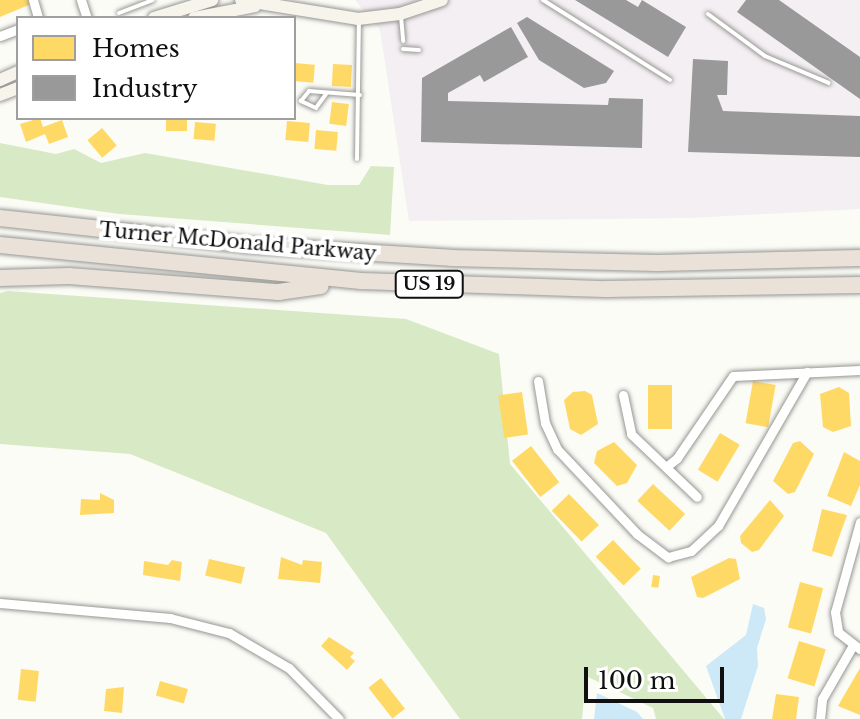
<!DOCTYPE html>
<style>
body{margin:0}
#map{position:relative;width:860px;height:719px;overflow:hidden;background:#fcfcf7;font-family:"Libre Baskerville",serif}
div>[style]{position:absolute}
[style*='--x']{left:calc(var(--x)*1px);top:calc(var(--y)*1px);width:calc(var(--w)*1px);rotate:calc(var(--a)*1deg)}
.industrial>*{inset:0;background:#f4eff2}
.forest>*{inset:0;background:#d7eac5}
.water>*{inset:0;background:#cde8f6}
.homes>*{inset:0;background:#ffd966;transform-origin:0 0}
.industry>*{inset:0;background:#999}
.roads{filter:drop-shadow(0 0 2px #969694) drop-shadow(0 0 2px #969694)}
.lane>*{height:4px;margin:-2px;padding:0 2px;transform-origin:2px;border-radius:2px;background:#fffffe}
.street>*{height:9px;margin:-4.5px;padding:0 4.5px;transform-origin:4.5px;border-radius:4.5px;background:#fffffe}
.secondary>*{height:12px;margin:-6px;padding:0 6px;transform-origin:6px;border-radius:6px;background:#f6f4eb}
.highway>*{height:16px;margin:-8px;padding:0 8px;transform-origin:8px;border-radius:8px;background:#eae1d8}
span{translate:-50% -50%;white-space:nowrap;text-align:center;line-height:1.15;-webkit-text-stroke:8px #fff;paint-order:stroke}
.shield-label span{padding:2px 6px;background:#fff;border:2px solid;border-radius:6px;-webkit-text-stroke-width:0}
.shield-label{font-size:18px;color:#101010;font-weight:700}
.street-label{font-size:20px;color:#101010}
.legend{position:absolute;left:16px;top:16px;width:280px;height:104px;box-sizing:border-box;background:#fff;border:2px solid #9f9f9f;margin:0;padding:10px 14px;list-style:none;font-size:24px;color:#101010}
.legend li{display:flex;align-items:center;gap:16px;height:40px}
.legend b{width:40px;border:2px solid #9f9f9f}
.scale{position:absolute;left:584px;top:667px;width:140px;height:36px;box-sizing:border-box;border:4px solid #101010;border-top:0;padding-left:10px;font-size:24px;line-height:28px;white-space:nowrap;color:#101010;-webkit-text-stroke:6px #fff;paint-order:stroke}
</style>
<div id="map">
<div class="industrial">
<div style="clip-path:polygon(355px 0,860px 0,860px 209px,690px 218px,409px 221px,380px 30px)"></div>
</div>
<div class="forest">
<div style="clip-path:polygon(0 143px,56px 154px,74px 149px,101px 163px,145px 153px,328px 185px,359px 185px,371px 166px,394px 167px,390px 235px,119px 214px,0 197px)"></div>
<div style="clip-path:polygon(8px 291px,406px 319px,499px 354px,510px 464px,724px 719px,656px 719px,653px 708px,586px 676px,582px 719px,460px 719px,326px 533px,130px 454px,0 444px,0 293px)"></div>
</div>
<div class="water">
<div style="clip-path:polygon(753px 604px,764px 608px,766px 619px,757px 648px,758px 666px,741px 719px,725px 719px,706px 666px,746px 635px)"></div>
<div style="clip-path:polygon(597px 693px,637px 712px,643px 719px,594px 719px)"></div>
</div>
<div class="homes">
<div style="clip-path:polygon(0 0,29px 0,31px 4px,0 17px)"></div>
<div style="left:294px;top:63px;width:21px;height:18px;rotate:5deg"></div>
<div style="left:333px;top:64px;width:19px;height:22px;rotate:3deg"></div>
<div style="left:332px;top:102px;width:17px;height:22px;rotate:7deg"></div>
<div style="clip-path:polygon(40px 118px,43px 127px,62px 120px,68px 137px,49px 144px,45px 134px,26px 142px,20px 124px)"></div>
<div style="left:166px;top:118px;width:21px;height:13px"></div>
<div style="left:287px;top:121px;width:23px;height:19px;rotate:5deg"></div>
<div style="left:195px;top:122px;width:21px;height:17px;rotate:5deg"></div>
<div style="left:102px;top:128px;width:23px;height:19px;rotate:50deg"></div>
<div style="left:316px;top:130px;width:22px;height:19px;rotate:5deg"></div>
<div style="left:753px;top:381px;width:23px;height:43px;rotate:10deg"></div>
<div style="left:648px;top:385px;width:24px;height:44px"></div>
<div style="clip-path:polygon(839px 387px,849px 393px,851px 426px,833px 432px,823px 427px,820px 394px)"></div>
<div style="clip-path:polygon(585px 391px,592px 395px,598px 424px,581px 435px,570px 429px,564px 400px,573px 392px)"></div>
<div style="left:522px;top:392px;width:43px;height:24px;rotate:82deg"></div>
<div style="left:720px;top:433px;width:23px;height:43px;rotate:31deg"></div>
<div style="clip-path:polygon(800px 441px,814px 454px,795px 492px,788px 494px,773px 481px,793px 443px)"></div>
<div style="clip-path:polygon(614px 442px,637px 465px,627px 483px,617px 486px,594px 463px,597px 451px)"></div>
<div style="left:531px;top:446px;width:46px;height:24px;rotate:52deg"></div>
<div style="clip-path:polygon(844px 452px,860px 461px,860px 485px,851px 506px,827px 496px)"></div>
<div style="left:653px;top:484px;width:44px;height:23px;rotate:43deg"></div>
<div style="clip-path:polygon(100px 493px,114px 500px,114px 513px,80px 515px,81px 499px,100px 500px)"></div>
<div style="left:569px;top:494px;width:43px;height:24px;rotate:46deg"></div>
<div style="clip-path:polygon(770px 500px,784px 516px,759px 550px,752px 552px,741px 543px,740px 536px)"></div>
<div style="clip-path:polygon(822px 509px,847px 515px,832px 557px,812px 551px)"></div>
<div style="left:613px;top:540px;width:40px;height:24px;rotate:46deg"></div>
<div style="clip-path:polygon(281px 557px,302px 565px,303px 560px,322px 562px,320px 583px,278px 579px)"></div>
<div style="clip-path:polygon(729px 558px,736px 559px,740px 579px,703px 598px,697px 597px,691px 577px)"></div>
<div style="left:209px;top:559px;width:37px;height:17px;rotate:13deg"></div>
<div style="clip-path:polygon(172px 560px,182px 562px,180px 581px,143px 575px,144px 561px,168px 565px)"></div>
<div style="left:653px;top:575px;width:7px;height:12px;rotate:8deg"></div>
<div style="left:800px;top:582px;width:24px;height:47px;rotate:15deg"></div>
<div style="clip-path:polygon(329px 637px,354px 653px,350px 657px,355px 661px,347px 670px,321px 646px)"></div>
<div style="left:799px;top:641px;width:28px;height:39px;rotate:17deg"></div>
<div style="clip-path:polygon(860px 668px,860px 715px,838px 706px)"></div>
<div style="left:21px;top:669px;width:18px;height:31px;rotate:6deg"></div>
<div style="left:381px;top:678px;width:39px;height:16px;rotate:52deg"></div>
<div style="left:160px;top:681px;width:29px;height:15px;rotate:16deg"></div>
<div style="clip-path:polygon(124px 687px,122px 713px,104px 711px,106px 689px)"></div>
<div style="clip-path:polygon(776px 694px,799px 697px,796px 719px,772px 719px)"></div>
</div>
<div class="industry">
<div style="clip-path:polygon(575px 0,626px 0,638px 7px,642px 0,686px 27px,668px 57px)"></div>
<div style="clip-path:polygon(746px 0,779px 0,860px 57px,860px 99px,737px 12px)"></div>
<div style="clip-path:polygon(527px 17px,614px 71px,606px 83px,584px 88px,539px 60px,517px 23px)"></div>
<div style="clip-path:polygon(511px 27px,528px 57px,484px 82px,480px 75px,448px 93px,448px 101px,608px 105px,609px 98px,643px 99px,642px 148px,421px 142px,422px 78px)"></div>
<div style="clip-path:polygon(693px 59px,728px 61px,727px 95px,717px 95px,723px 111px,860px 116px,860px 157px,688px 152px)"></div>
</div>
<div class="roads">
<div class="lane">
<div style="--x:543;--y:0;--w:150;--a:32.2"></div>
<div style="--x:119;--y:13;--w:36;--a:-21"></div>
<div style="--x:708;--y:14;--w:71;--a:36.4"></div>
<div style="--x:765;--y:56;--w:69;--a:22.9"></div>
<div style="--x:401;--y:16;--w:25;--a:85"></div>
<div style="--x:403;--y:49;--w:16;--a:4"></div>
<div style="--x:326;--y:94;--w:17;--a:126"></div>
<div style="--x:316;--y:108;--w:17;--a:-155"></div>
<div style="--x:301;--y:101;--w:13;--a:-51"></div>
<div style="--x:309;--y:91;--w:51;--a:4.5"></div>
<div style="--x:357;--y:159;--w:137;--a:-89.2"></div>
</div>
<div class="street">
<div style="--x:33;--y:0;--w:19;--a:74"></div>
<div style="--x:81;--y:0;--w:19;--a:72"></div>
<div style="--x:0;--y:36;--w:19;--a:-21"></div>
<div style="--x:538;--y:381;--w:43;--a:80.5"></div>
<div style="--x:545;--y:423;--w:29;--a:65"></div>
<div style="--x:557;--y:449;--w:117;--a:46.7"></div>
<div style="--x:637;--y:534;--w:39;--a:37"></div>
<div style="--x:668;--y:557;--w:24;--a:-15"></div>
<div style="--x:691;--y:551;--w:37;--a:-43"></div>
<div style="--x:718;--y:526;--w:178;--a:-60"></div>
<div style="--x:623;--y:395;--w:40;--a:78"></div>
<div style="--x:631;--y:434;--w:91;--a:43.7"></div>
<div style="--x:666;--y:467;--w:14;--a:-39"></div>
<div style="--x:677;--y:458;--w:99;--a:-55.7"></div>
<div style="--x:733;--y:376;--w:127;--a:-2.7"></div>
<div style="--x:860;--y:522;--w:93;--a:105.5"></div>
<div style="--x:835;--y:612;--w:20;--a:81"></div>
<div style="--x:838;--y:632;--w:28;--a:38"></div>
<div style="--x:0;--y:603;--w:171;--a:5"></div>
<div style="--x:170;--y:618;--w:61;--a:14.3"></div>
<div style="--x:229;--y:633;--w:69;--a:30.3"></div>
<div style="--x:289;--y:668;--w:71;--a:45.6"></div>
<div style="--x:820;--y:719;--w:20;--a:-84"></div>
<div style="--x:822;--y:699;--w:62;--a:-60.1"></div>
</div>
<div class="secondary">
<div style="--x:241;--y:0;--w:119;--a:9.2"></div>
<div style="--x:358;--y:19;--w:42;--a:-6.8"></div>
<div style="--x:400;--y:14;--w:44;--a:-18.4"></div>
<div style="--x:154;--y:18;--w:61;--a:-17.2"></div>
<div style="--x:194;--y:18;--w:62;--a:-11.1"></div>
<div style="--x:0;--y:80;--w:20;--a:-24"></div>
<div style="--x:0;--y:95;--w:19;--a:-21"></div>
</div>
<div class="highway">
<div style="--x:0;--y:218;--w:248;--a:6.2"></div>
<div style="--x:247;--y:245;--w:204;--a:3.6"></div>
<div style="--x:451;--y:258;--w:207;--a:1.4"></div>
<div style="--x:658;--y:263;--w:202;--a:-1.4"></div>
<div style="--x:0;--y:245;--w:363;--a:5.7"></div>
<div style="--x:361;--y:281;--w:245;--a:1.9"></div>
<div style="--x:606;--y:289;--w:254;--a:-0.9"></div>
<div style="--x:0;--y:278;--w:69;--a:-1.7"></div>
<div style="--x:69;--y:276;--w:210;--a:4.4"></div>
<div style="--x:278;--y:292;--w:43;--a:-7.9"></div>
</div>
</div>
<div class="shield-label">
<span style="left:429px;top:284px">US 19</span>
</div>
<div class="street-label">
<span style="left:238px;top:242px;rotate:5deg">Turner McDonald Parkway</span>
</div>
<ul class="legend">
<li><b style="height:22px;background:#ffd966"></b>Homes</li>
<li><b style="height:22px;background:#999"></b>Industry</li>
</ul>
<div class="scale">100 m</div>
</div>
